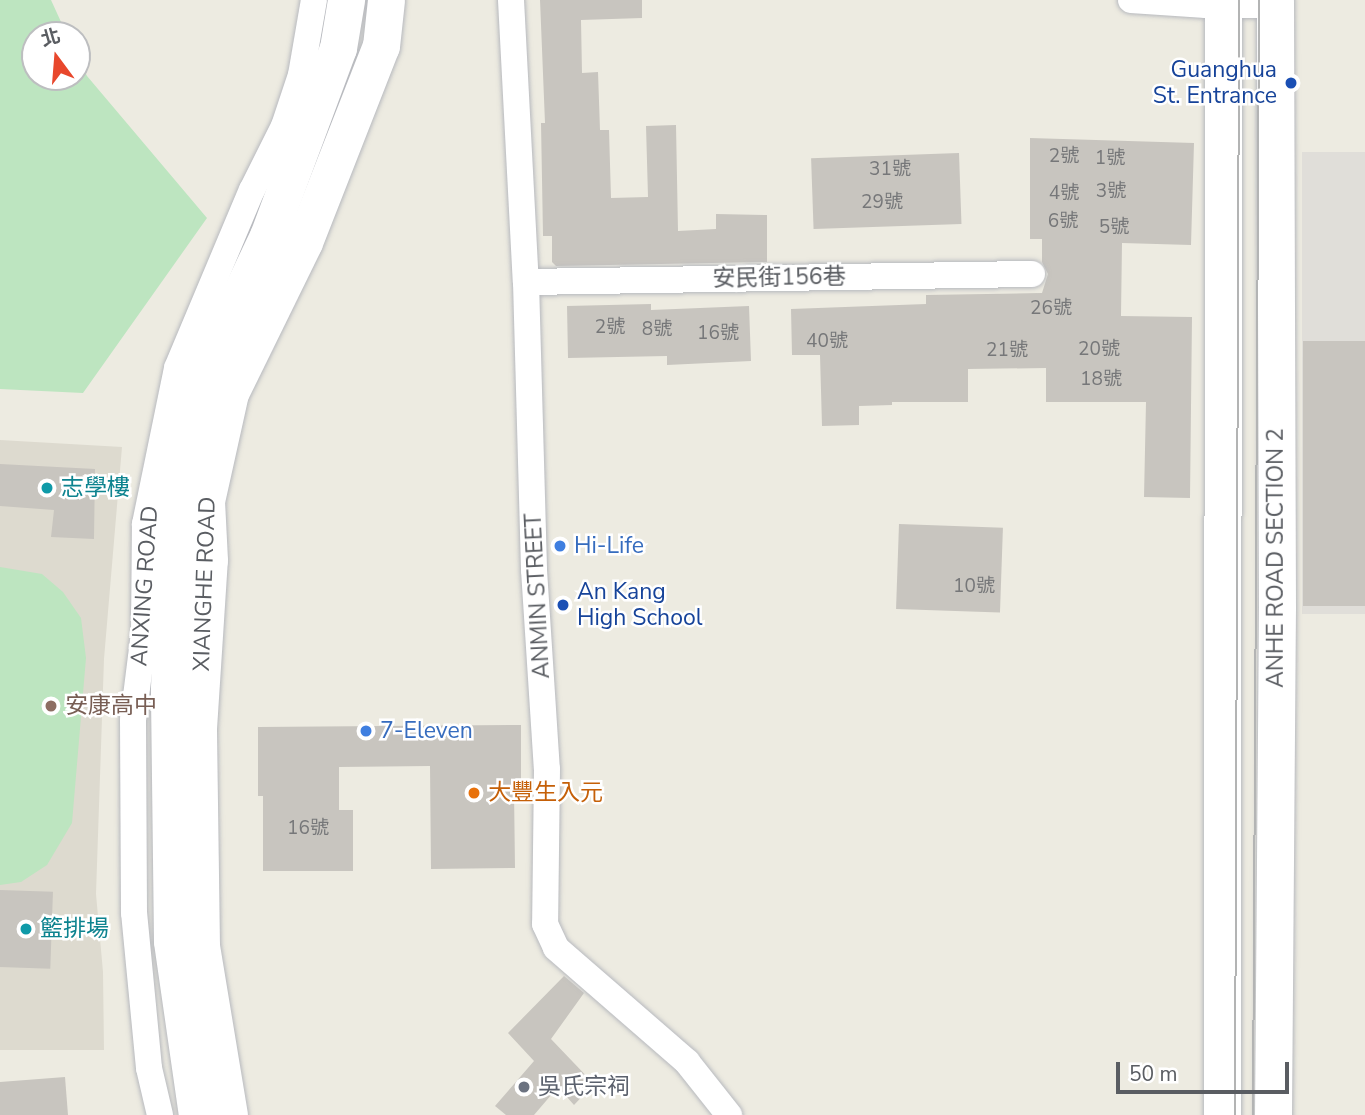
<!DOCTYPE html>
<meta charset="utf-8">
<style>
body{margin:0}
#map{position:relative;width:1365px;height:1115px;overflow:hidden;background:#edebe1;font-family:"Nunito Sans","Noto Sans TC",sans-serif}
div>[style]{position:absolute}
[style*='--x']{left:calc(var(--x)*1px);top:calc(var(--y)*1px);width:calc(var(--w)*1px);rotate:calc(var(--a)*1deg)}
.industrial>*{inset:0;background:#e0ded9;transform-origin:0 0}
.education>*{inset:0;background:#dddacf}
.green>*{inset:0;background:#bde5c0}
.building>*{inset:0;background:#c8c5bf;transform-origin:0 0}
.roads{filter:drop-shadow(0 0 2px #b7b9be) drop-shadow(0 0 2px #b7b9be)}
.minor>*{height:26px;margin:-13px;padding:0 13px;transform-origin:13px;border-radius:13px;background:#fff}
.secondary>*{height:37px;margin:-18.5px;padding:0 18.5px;transform-origin:18.5px;border-radius:18.5px;background:#fff}
.tram>*{height:2px;margin:-1px;padding:0 1px;transform-origin:1px;border-radius:1px;background:#b3b4b4}
.dots>*{width:19px;height:19px;translate:-50% -50%;box-sizing:border-box;border:4px solid #fff;border-radius:50%}
span{translate:-50% -50%;white-space:nowrap;text-align:center;line-height:1.15;-webkit-text-stroke:5px #fff;paint-order:stroke}
.number-label{font-size:19px;color:#767779}
.number-label span{-webkit-text-stroke-width:0}
.transit-label{font-size:23px;color:#164399}
.right{translate:-100% -50%;text-align:right}
.left{translate:0 -50%;text-align:left}
.street-label{font-size:23px;color:#5a5d62}
.culture-label{font-size:23px;color:#0d838f}
.shop-label{font-size:23px;color:#366cbe}
.education-label{font-size:23px;color:#785e54}
.food-label{font-size:23px;color:#c56008}
.worship-label{font-size:23px;color:#5b616d}
.north{position:absolute;left:21px;top:21px;width:70px;height:70px;box-sizing:border-box;background:#fff;border:2px solid #bdbec0;border-radius:50%;rotate:344deg;font-size:19px;font-weight:700;line-height:28px;text-align:center;color:#5a5d62}
.north::after{content:'';display:block;margin:auto;width:24px;height:32px;background:#e8472c;clip-path:polygon(50% 0,100% 100%,50% 72%,0 100%)}
.scale{position:absolute;left:1116px;top:1062px;width:173px;height:32px;box-sizing:border-box;border:4px solid #5a5d62;border-top:0;padding-left:9px;font-size:21px;line-height:24px;white-space:nowrap;color:#5a5d62;-webkit-text-stroke:5px #fff;paint-order:stroke}
</style>
<div id="map">
<div class="industrial">
<div style="left:1365px;top:152px;width:462px;height:63px;rotate:90deg"></div>
</div>
<div class="education">
<div style="clip-path:polygon(0 440px,122px 447px,104px 659px,96px 894px,103px 972px,104px 1050px,0 1050px)"></div>
</div>
<div class="green">
<div style="clip-path:polygon(0 0,51px 0,67px 35px,35px 35px,35px 77px,77px 77px,77px 56px,87px 76px,207px 218px,83px 393px,0 389px)"></div>
<div style="clip-path:polygon(0 567px,42px 574px,63px 592px,81px 618px,86px 658px,72px 823px,47px 865px,21px 882px,0 885px)"></div>
</div>
<div class="building">
<div style="clip-path:polygon(540px 0,642px 0,642px 18px,581px 20px,582px 73px,598px 72px,600px 130px,609px 130px,611px 198px,648px 197px,646px 126px,676px 125px,678px 231px,716px 229px,716px 214px,767px 215px,767px 262px,556px 266px,552px 262px,552px 236px,543px 236px,541px 123px,545px 123px)"></div>
<div style="clip-path:polygon(1030px 138px,1194px 143px,1191px 245px,1122px 243px,1121px 316px,1192px 317px,1190px 498px,1144px 497px,1146px 402px,1046px 402px,1046px 368px,968px 369px,968px 402px,892px 402px,892px 405px,859px 406px,859px 425px,822px 426px,820px 355px,792px 355px,791px 309px,926px 304px,926px 295px,1042px 293px,1048px 274px,1042px 262px,1042px 239px,1030px 239px)"></div>
<div style="left:959px;top:153px;width:71px;height:148px;rotate:88deg"></div>
<div style="clip-path:polygon(651px 304px,651px 310px,749px 306px,751px 361px,667px 365px,667px 356px,568px 358px,567px 306px)"></div>
<div style="left:1303px;top:341px;width:62px;height:265px"></div>
<div style="clip-path:polygon(0 464px,95px 469px,94px 539px,51px 537px,54px 510px,0 506px)"></div>
<div style="left:899px;top:524px;width:104px;height:85px;rotate:2deg"></div>
<div style="clip-path:polygon(521px 725px,521px 791px,514px 791px,515px 868px,431px 869px,430px 766px,339px 767px,339px 810px,353px 810px,353px 871px,263px 871px,263px 796px,258px 796px,258px 727px)"></div>
<div style="left:0;top:890px;width:53px;height:77px;rotate:2deg"></div>
<div style="clip-path:polygon(564px 976px,584px 993px,551px 1039px,594px 1084px,574px 1105px,558px 1087px,534px 1115px,506px 1115px,495px 1106px,534px 1061px,508px 1033px)"></div>
<div style="clip-path:polygon(65px 1077px,68px 1115px,0 1115px,0 1082px)"></div>
</div>
<div class="roads">
<div class="minor">
<div style="--x:511;--y:0;--w:282;--a:87"></div>
<div style="--x:526;--y:282;--w:288;--a:88.4"></div>
<div style="--x:534;--y:570;--w:199;--a:86.3"></div>
<div style="--x:547;--y:769;--w:155;--a:90.7"></div>
<div style="--x:545;--y:924;--w:26;--a:65"></div>
<div style="--x:556;--y:948;--w:174;--a:41"></div>
<div style="--x:687;--y:1062;--w:68;--a:51.6"></div>
<div style="--x:1131;--y:0;--w:75;--a:3.8"></div>
<div style="--x:1206;--y:5;--w:69;--a:0"></div>
<div style="--x:526;--y:282;--w:506;--a:-0.91"></div>
<div style="--x:160;--y:1115;--w:48;--a:-103.2"></div>
<div style="--x:149;--y:1068;--w:156;--a:-95.5"></div>
<div style="--x:134;--y:913;--w:193;--a:-90.3"></div>
<div style="--x:133;--y:720;--w:88;--a:-82.8"></div>
<div style="--x:144;--y:633;--w:109;--a:-89.5"></div>
<div style="--x:145;--y:524;--w:159;--a:-78.4"></div>
<div style="--x:177;--y:368;--w:193;--a:-67.2"></div>
<div style="--x:252;--y:190;--w:72;--a:-63.4"></div>
<div style="--x:284;--y:126;--w:54;--a:-71.6"></div>
<div style="--x:301;--y:75;--w:76;--a:-80.2"></div>
</div>
<div class="secondary">
<div style="--x:197;--y:1115;--w:176;--a:-98.2"></div>
<div style="--x:172;--y:941;--w:252;--a:-90.7"></div>
<div style="--x:169;--y:689;--w:191;--a:-88.2"></div>
<div style="--x:175;--y:498;--w:132;--a:-76.9"></div>
<div style="--x:205;--y:369;--w:147;--a:-64.7"></div>
<div style="--x:268;--y:236;--w:201;--a:-69.6"></div>
<div style="--x:338;--y:48;--w:49;--a:-80.5"></div>
<div style="--x:229;--y:1115;--w:171;--a:-99.4"></div>
<div style="--x:201;--y:946;--w:218;--a:-90.8"></div>
<div style="--x:198;--y:728;--w:168;--a:-86.3"></div>
<div style="--x:209;--y:560;--w:59;--a:-92.9"></div>
<div style="--x:206;--y:501;--w:111;--a:-77.5"></div>
<div style="--x:230;--y:393;--w:168;--a:-63.9"></div>
<div style="--x:304;--y:242;--w:211;--a:-68.6"></div>
<div style="--x:381;--y:46;--w:46;--a:-83.8"></div>
<div style="--x:1222;--y:1115;--w:1115;--a:-89.95"></div>
<div style="--x:1273;--y:1115;--w:508;--a:-89.55"></div>
<div style="--x:1277;--y:607;--w:607;--a:-90.19"></div>
</div>
</div>
<div class="tram">
<div style="--x:1235;--y:1115;--w:1115;--a:-89.79"></div>
<div style="--x:1253;--y:1115;--w:1115;--a:-89.69"></div>
</div>
<div class="dots">
<div style="left:1291px;top:83px;background:#1a4fb4"></div>
<div style="left:47px;top:488px;background:#0f9aa8"></div>
<div style="left:560px;top:546px;background:#3f7fe0"></div>
<div style="left:563px;top:605px;background:#1a4fb4"></div>
<div style="left:51px;top:706px;background:#8d6e63"></div>
<div style="left:366px;top:731px;background:#3f7fe0"></div>
<div style="left:474px;top:793px;background:#e8710a"></div>
<div style="left:26px;top:929px;background:#0f9aa8"></div>
<div style="left:524px;top:1087px;background:#6b7280"></div>
</div>
<div class="number-label">
<span style="left:1064px;top:157px">2號</span>
<span style="left:1110px;top:159px">1號</span>
<span style="left:890px;top:170px">31號</span>
<span style="left:1111px;top:192px">3號</span>
<span style="left:1064px;top:194px">4號</span>
<span style="left:882px;top:203px">29號</span>
<span style="left:1063px;top:222px">6號</span>
<span style="left:1114px;top:228px">5號</span>
<span style="left:1051px;top:309px">26號</span>
<span style="left:610px;top:328px">2號</span>
<span style="left:657px;top:330px">8號</span>
<span style="left:718px;top:334px">16號</span>
<span style="left:827px;top:342px">40號</span>
<span style="left:1099px;top:350px">20號</span>
<span style="left:1007px;top:351px">21號</span>
<span style="left:1101px;top:380px">18號</span>
<span style="left:974px;top:587px">10號</span>
<span style="left:308px;top:829px">16號</span>
</div>
<div class="transit-label">
<span class="right" style="left:1277px;top:83px">Guanghua<br>St. Entrance</span>
<span class="left" style="left:577px;top:605px">An Kang<br>High School</span>
</div>
<div class="street-label">
<span style="left:779px;top:278px;rotate:-1deg">安民街156巷</span>
<span style="left:1276px;top:558px;rotate:-90deg">ANHE ROAD SECTION 2</span>
<span style="left:205px;top:584px;rotate:-88deg">XIANGHE ROAD</span>
<span style="left:145px;top:586px;rotate:-86deg">ANXING ROAD</span>
<span style="left:538px;top:596px;rotate:-93deg">ANMIN STREET</span>
</div>
<div class="culture-label">
<span class="left" style="left:61px;top:488px">志學樓</span>
<span class="left" style="left:40px;top:929px">籃排場</span>
</div>
<div class="shop-label">
<span class="left" style="left:574px;top:546px">Hi-Life</span>
<span class="left" style="left:380px;top:731px">7-Eleven</span>
</div>
<div class="education-label">
<span class="left" style="left:65px;top:706px">安康高中</span>
</div>
<div class="food-label">
<span class="left" style="left:488px;top:793px">大豐生入元</span>
</div>
<div class="worship-label">
<span class="left" style="left:538px;top:1087px">吳氏宗祠</span>
</div>
<div class="north">北</div>
<div class="scale">50 m</div>
</div>
